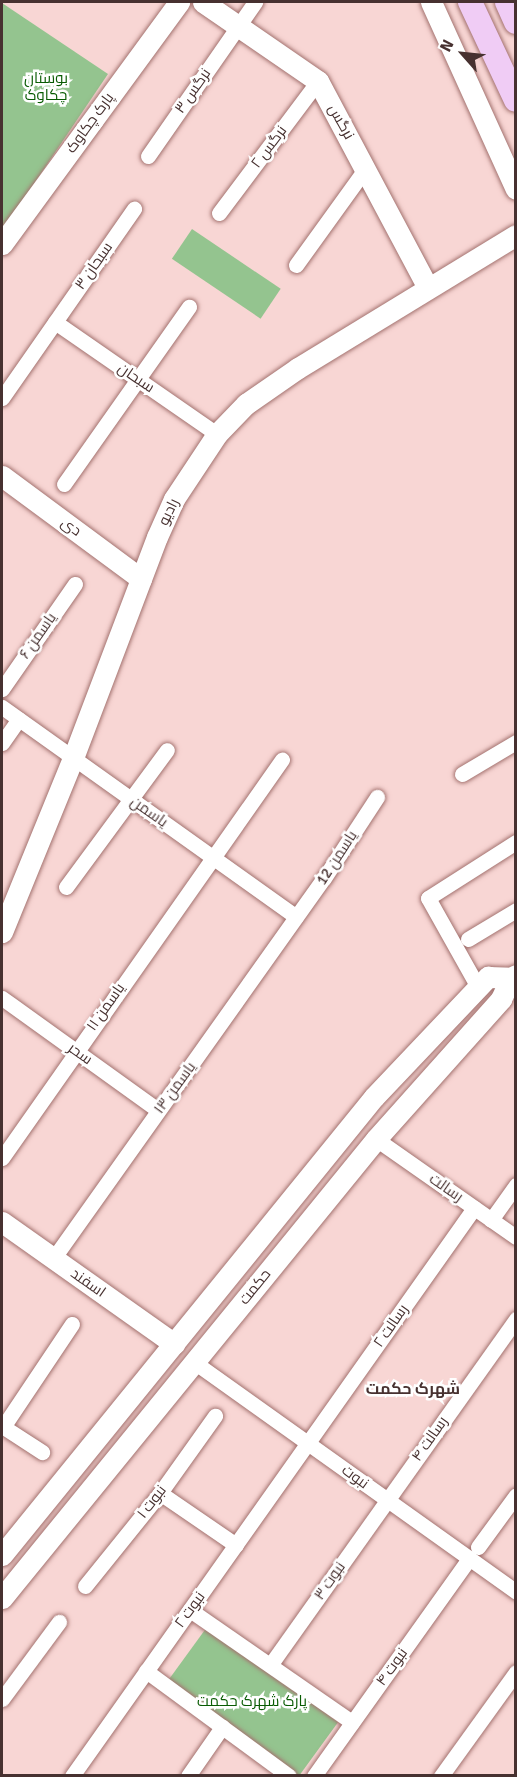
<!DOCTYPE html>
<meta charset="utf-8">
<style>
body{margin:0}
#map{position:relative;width:517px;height:1777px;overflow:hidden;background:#f8d6d4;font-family:Signika,Cairo,sans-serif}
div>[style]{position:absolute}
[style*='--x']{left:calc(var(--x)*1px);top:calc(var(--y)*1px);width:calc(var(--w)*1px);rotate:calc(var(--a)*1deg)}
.green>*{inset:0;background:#94c48f;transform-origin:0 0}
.roads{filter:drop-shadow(0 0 2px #a3726f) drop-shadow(0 0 2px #a3726f)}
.street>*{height:15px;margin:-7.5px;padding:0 7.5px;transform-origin:7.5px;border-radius:7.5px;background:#fff}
.secondary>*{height:21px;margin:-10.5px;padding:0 10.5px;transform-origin:10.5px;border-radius:10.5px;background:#fff}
.primary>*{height:24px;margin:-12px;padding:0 12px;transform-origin:12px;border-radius:12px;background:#f0ccf5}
span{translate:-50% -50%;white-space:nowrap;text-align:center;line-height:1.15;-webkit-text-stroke:5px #fff;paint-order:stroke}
.park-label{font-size:15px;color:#085b02}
.street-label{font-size:15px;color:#473130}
.neighbourhood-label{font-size:16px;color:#473130;font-weight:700}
.frame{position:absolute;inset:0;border:3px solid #473130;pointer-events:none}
.north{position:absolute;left:433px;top:24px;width:60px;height:60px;-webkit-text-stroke:4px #fff;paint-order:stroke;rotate:297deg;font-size:16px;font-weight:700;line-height:24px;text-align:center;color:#473130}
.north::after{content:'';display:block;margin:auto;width:21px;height:27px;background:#473130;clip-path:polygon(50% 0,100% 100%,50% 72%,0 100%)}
</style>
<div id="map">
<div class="green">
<div style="clip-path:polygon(2px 3px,108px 74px,2px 231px)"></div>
<div style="left:192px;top:229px;width:107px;height:36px;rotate:34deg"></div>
<div style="left:207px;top:1627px;width:162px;height:68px;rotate:36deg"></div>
</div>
<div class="roads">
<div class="street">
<div style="--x:148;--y:156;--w:188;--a:-55.2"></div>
<div style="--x:219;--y:213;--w:165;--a:-53.1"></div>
<div style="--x:296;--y:265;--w:120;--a:-54.2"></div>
<div style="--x:55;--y:322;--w:197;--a:34.7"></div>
<div style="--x:2;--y:398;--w:231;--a:-55.1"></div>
<div style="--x:64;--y:484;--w:217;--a:-54.8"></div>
<div style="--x:2;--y:689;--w:128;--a:-55.2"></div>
<div style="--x:2;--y:707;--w:361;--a:35.5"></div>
<div style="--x:2;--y:743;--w:29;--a:-55"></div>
<div style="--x:462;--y:774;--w:63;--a:-30.7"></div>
<div style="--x:66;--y:887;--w:170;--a:-53.6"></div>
<div style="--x:468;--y:939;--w:56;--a:-31.1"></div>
<div style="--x:478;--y:987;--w:102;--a:-119.3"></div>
<div style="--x:428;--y:898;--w:104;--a:-32.5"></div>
<div style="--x:2;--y:998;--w:192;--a:35.7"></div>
<div style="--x:376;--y:1139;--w:171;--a:35"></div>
<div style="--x:2;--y:1158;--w:487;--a:-54.9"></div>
<div style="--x:491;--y:1220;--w:43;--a:-54.5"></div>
<div style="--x:53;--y:1259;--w:468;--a:-54.6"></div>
<div style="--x:324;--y:878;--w:97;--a:-56.8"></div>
<div style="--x:194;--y:1362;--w:396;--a:35.5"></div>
<div style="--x:2;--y:1426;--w:48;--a:33"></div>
<div style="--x:3;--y:1427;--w:124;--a:-56.2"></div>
<div style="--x:160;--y:1493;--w:92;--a:34.4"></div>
<div style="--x:478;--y:1547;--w:64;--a:-53.8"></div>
<div style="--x:85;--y:1586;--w:119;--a:-51.1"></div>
<div style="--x:160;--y:1493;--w:95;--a:-54.5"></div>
<div style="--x:190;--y:1610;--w:197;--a:34.7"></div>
<div style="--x:273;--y:1661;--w:420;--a:-54.6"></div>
<div style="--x:146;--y:1671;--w:177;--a:36.3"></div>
<div style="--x:2;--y:1699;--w:96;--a:-53.5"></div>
<div style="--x:72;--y:1776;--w:696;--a:-54.71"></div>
<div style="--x:188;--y:1776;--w:60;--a:-55.2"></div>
<div style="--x:314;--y:1776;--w:267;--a:-54.5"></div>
<div style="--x:441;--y:1776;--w:128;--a:-54.2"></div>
</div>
<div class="secondary">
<div style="--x:203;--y:2;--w:140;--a:34.5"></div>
<div style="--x:318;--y:81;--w:234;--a:62"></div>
<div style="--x:431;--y:2;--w:205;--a:65.6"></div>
<div style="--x:2;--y:244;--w:300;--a:-53.8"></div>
<div style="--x:2;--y:476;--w:173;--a:36.5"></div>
<div style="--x:2;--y:932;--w:188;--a:-67.8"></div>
<div style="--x:73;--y:758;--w:236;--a:-69.2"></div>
<div style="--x:157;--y:537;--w:42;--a:-65.9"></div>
<div style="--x:174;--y:499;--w:78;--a:-56.5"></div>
<div style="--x:217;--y:434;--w:42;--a:-46"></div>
<div style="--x:246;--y:404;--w:63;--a:-34.7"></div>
<div style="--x:298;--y:368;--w:255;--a:-31.4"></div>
<div style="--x:2;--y:1222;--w:211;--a:35.3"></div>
<div style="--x:2;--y:1555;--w:590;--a:-50.92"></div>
<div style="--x:374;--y:1097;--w:166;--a:-46.5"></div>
<div style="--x:488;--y:977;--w:23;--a:2"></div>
<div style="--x:2;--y:1598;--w:592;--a:-50.83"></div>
<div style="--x:376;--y:1139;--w:188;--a:-48.2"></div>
<div style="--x:501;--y:999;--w:23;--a:-65"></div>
<div style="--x:511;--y:978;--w:6;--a:-31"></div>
</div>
<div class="primary">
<div style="--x:470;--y:2;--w:108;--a:64.9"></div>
<div style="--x:507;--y:2;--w:22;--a:66"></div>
</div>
</div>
<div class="park-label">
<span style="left:46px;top:87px">بوستان<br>چکاوک</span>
<span style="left:252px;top:1702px">پارک شهرک حکمت</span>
</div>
<div class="street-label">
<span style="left:193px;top:91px;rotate:-55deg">نرگس ۳</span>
<span style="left:341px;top:122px;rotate:61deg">نرگس</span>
<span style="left:90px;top:123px;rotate:-54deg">پارک چکاوک</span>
<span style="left:269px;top:147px;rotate:-53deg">نرگس ۲</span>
<span style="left:94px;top:266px;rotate:-55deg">سبحان ۳</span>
<span style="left:136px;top:378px;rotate:34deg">سبحان</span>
<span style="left:169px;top:512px;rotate:-64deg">رادیو</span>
<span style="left:71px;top:527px;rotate:36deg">دی</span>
<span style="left:38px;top:636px;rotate:-55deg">یاسمن ۶</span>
<span style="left:149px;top:812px;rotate:35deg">یاسمن</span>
<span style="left:337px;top:858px;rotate:-57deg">یاسمن 12</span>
<span style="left:106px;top:1007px;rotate:-55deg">یاسمن ۱۱</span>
<span style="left:80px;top:1054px;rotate:36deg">سحر</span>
<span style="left:175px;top:1088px;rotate:-54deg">یاسمن ۱۳</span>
<span style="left:446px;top:1188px;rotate:35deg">رسالت</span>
<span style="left:88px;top:1283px;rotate:35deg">اسفند</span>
<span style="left:255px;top:1287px;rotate:-51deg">حکمت</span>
<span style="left:391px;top:1326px;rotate:-55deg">رسالت ۲</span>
<span style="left:430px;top:1439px;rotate:-55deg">رسالت ۴</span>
<span style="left:355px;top:1477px;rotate:36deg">نبوت</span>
<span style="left:152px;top:1502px;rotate:-52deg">نبوت ۱</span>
<span style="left:330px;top:1581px;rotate:-55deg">نبوت ۳</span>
<span style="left:190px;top:1610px;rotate:-54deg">نبوت ۲</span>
<span style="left:392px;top:1667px;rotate:-54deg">نبوت ۴</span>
</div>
<div class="neighbourhood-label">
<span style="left:413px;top:1389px">شهرک حکمت</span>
</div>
<div class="frame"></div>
<div class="north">N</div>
</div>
